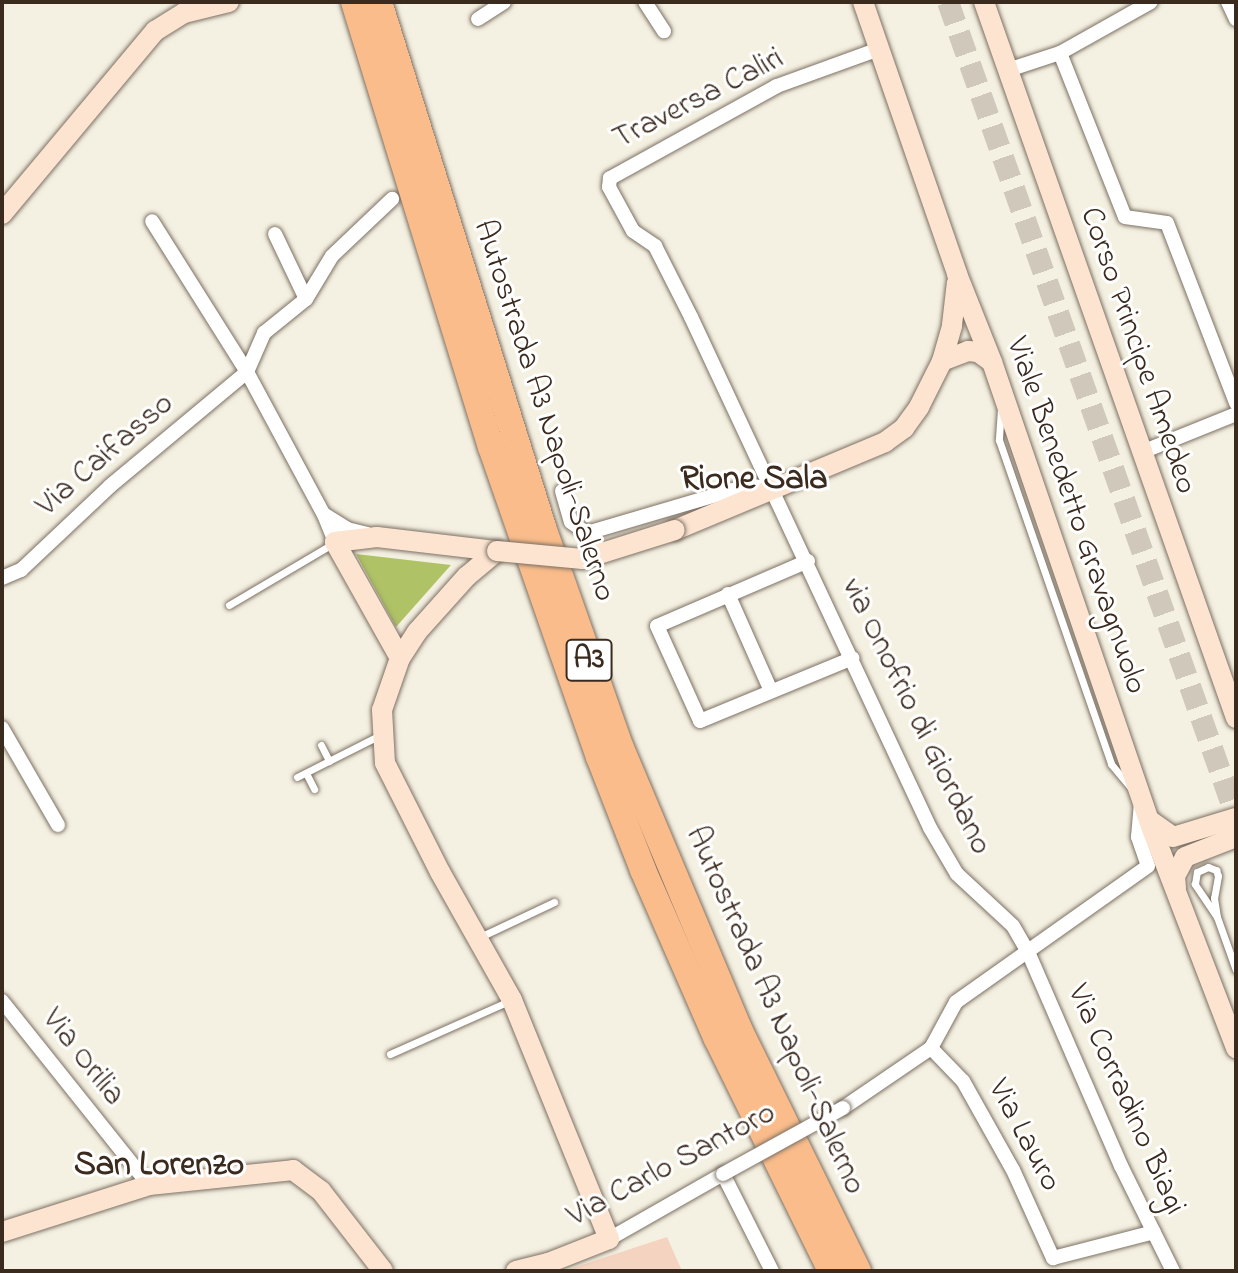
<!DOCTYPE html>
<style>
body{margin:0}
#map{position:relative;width:1238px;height:1273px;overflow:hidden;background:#f5f1e2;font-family:"Indie Flower",sans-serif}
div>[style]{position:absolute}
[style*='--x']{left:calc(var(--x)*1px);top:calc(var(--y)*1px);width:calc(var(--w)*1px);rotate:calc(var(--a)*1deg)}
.built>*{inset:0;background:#f4d3c0}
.green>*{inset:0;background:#afc266}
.primary-tunnel>*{height:22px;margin-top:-11px;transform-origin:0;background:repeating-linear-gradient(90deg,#d0c9bb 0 22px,transparent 0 33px)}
.roads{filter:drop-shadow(0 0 2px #7c7063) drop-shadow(0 0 2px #7c7063)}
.lane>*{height:7px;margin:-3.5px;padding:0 3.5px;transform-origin:3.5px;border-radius:3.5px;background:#fff}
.street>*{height:14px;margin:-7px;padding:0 7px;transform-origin:7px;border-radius:7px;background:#fff}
.secondary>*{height:20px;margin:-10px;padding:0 10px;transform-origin:10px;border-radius:10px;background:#fde4d1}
.highway>*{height:26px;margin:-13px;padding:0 13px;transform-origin:13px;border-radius:13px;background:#fabc8b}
.bridges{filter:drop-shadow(0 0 2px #7c7063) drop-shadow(0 0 2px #7c7063)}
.street-bridge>*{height:14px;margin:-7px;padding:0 7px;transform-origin:7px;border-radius:7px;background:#fff}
.secondary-bridge>*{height:20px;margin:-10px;padding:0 10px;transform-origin:10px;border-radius:10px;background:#fde4d1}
span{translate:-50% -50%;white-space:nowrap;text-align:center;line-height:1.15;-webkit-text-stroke:6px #fff;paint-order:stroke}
.shield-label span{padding:2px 6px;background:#fff;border:2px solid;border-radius:6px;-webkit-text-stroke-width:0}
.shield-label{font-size:30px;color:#3b2a1e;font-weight:700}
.street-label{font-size:32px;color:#3b2a1e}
.neighbourhood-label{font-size:34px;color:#3b2a1e;font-weight:700}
.frame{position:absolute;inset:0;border:4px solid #3b2a1e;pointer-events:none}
</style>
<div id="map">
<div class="built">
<div style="clip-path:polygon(667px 1237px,682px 1271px,563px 1271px)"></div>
</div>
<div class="green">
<div style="clip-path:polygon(356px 554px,451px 565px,396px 627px)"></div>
</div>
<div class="primary-tunnel">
<div style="--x:948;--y:2;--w:863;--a:70.52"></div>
</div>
<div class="roads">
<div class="lane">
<div style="--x:1001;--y:409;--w:31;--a:94"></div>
<div style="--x:999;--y:440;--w:343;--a:70.9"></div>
<div style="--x:1111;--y:764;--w:30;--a:50"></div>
<div style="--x:229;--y:605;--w:122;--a:-30.6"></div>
<div style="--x:321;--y:745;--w:18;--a:63"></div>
<div style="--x:306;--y:773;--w:18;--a:63"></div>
<div style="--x:297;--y:777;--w:93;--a:-26.8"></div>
<div style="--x:1217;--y:917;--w:40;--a:-124"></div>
<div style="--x:1195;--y:884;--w:12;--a:-81"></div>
<div style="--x:1197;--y:872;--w:12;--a:-24"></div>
<div style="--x:1208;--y:867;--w:9;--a:21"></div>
<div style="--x:1216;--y:870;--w:6;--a:72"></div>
<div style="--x:1218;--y:876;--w:22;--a:100"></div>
<div style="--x:1214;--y:898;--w:19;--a:81"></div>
<div style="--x:1217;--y:917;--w:56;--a:70.3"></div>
<div style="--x:480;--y:937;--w:82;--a:-25.3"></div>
<div style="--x:390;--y:1054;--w:130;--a:-24"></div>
</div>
<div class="street">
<div style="--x:645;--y:2;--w:35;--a:57"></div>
<div style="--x:1228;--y:2;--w:19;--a:65"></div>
<div style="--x:478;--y:19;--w:31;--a:-33"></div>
<div style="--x:879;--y:49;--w:109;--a:160.1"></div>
<div style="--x:777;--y:86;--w:191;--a:151.1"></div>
<div style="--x:610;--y:178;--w:9;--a:96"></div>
<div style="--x:609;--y:187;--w:50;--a:61.4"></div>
<div style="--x:633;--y:231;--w:27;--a:34"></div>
<div style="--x:655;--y:246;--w:80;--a:63.1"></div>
<div style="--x:691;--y:317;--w:564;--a:64.93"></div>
<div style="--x:930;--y:828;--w:53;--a:59.6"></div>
<div style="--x:957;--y:874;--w:76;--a:42.9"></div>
<div style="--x:1013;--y:926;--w:30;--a:60"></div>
<div style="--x:1028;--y:952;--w:233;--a:66.5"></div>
<div style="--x:1121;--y:1166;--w:117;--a:63.7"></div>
<div style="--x:1060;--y:53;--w:176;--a:68.4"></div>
<div style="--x:1125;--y:217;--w:42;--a:8.1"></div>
<div style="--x:1167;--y:223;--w:193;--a:69"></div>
<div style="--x:1008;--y:70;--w:55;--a:-18.1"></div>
<div style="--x:1060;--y:53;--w:104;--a:-29.3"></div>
<div style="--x:275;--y:234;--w:72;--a:64.5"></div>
<div style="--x:1142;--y:452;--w:101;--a:-22"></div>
<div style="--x:562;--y:491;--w:32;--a:74"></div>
<div style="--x:571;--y:522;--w:19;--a:35"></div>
<div style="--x:587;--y:533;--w:170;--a:-16.4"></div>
<div style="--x:750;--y:485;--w:24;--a:12"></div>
<div style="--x:325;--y:515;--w:26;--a:32"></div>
<div style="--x:347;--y:529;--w:21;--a:14"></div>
<div style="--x:335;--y:542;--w:29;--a:-112"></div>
<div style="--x:324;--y:515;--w:162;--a:-118.3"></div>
<div style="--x:247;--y:372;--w:43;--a:-66.4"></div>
<div style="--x:264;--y:333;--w:54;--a:-39"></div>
<div style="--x:306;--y:299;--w:50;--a:-58.8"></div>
<div style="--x:332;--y:256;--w:83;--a:-43.5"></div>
<div style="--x:808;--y:561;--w:164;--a:156.7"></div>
<div style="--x:657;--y:626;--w:104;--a:65.6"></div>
<div style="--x:700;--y:721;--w:165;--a:-22.4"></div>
<div style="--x:2;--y:578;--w:21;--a:-23"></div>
<div style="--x:21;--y:570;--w:122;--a:-43.3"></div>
<div style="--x:110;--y:486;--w:178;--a:-39.8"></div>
<div style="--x:247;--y:372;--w:178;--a:-122.2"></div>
<div style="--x:728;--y:594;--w:106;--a:66.1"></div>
<div style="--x:2;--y:728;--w:112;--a:60"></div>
<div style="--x:2;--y:1001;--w:236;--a:51.4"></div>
<div style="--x:931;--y:1048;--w:46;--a:45.9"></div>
<div style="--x:963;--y:1081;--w:102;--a:60.7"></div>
<div style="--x:1013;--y:1170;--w:97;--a:65.6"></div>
<div style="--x:1053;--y:1258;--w:104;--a:-14.4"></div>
<div style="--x:843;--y:1108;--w:107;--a:-34.3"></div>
<div style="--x:931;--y:1048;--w:52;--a:-61.5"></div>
<div style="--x:956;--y:1002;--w:235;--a:-35.3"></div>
<div style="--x:1148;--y:866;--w:31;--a:-109"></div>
<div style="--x:1138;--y:837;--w:32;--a:-85"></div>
<div style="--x:609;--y:1239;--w:131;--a:-29.7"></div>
<div style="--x:723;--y:1174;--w:109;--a:63.2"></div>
</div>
<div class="secondary">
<div style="--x:863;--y:2;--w:288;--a:70.9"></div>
<div style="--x:957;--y:274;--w:95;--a:68.3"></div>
<div style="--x:992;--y:362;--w:494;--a:71.1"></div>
<div style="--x:1152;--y:829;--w:235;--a:69"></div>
<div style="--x:984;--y:2;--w:759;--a:70.61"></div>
<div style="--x:2;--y:214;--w:239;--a:-50.1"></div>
<div style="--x:155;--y:31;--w:34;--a:-32"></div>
<div style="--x:184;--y:13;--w:46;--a:-13.7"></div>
<div style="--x:942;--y:361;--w:28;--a:-21"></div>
<div style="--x:968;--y:351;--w:10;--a:6"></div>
<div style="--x:978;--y:352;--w:17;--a:36"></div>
<div style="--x:675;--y:530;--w:228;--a:-22.7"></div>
<div style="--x:885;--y:442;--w:24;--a:-36"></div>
<div style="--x:904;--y:428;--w:26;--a:-54"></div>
<div style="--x:919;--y:407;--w:51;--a:-63.4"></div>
<div style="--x:942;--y:361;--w:37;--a:-74"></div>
<div style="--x:952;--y:325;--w:43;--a:-83.4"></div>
<div style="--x:377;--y:537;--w:121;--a:6.7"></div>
<div style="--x:497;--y:551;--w:39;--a:140"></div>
<div style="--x:467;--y:576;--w:75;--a:131.8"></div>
<div style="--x:417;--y:632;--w:31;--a:123"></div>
<div style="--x:400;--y:658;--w:133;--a:-119.3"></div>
<div style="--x:335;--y:542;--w:42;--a:-6.8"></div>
<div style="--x:400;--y:658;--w:55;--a:109.1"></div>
<div style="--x:382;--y:710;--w:53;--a:86.8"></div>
<div style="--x:385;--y:763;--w:122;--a:63.2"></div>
<div style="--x:440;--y:872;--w:147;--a:60.6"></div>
<div style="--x:512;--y:1000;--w:258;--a:67.9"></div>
<div style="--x:609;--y:1239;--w:66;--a:158.5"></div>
<div style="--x:548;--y:1263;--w:33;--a:166"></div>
<div style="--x:1149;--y:820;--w:29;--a:35"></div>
<div style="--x:1173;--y:837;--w:66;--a:-16.8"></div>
<div style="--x:1176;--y:888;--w:12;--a:-95"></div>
<div style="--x:1175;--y:876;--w:21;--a:-62"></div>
<div style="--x:1185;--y:857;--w:55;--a:-21.4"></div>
<div style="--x:2;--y:1232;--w:154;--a:-17.7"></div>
<div style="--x:149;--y:1185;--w:145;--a:-5.9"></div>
<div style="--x:293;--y:1170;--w:35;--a:37"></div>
<div style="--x:321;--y:1191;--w:101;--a:52.2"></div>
</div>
<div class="highway">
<div style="--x:354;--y:2;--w:466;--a:72.9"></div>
<div style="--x:491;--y:447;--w:328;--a:70.8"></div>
<div style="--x:599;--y:757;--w:121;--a:68.7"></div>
<div style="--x:643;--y:870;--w:184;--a:66.4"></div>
<div style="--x:717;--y:1039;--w:258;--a:63.8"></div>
<div style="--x:379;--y:2;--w:550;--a:72.65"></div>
<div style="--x:543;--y:527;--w:234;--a:70.6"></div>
<div style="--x:621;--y:748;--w:305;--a:67.2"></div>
<div style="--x:739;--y:1029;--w:270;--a:63.8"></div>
</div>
</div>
<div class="bridges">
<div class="street-bridge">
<div style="--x:723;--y:1174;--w:137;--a:-28.8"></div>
</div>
<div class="secondary-bridge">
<div style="--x:497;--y:551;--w:86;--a:5.3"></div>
<div style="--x:583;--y:559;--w:96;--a:-17.5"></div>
</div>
</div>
<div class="shield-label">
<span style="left:589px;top:660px">A3</span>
</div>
<div class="street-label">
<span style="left:699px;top:100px;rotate:-27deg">Traversa Caliri</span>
<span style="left:1137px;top:351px;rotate:71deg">Corso Principe Amedeo</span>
<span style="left:543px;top:411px;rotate:72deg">Autostrada A3 Napoli-Salerno</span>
<span style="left:106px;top:456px;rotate:-41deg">Via Caifasso</span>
<span style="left:1075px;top:516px;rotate:71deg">Viale Benedetto Gravagnuolo</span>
<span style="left:915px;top:717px;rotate:64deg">via Onofrio di Giordano</span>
<span style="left:774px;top:1011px;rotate:66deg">Autostrada A3 Napoli-Salerno</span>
<span style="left:82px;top:1058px;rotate:52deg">Via Orilia</span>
<span style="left:1125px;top:1100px;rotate:66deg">Via Corradino Biagi</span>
<span style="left:1023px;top:1136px;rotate:62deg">Via Lauro</span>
<span style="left:672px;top:1166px;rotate:-28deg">Via Carlo Santoro</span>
</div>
<div class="neighbourhood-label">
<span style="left:754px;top:481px">Rione Sala</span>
<span style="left:159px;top:1167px">San Lorenzo</span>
</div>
<div class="frame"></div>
</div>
